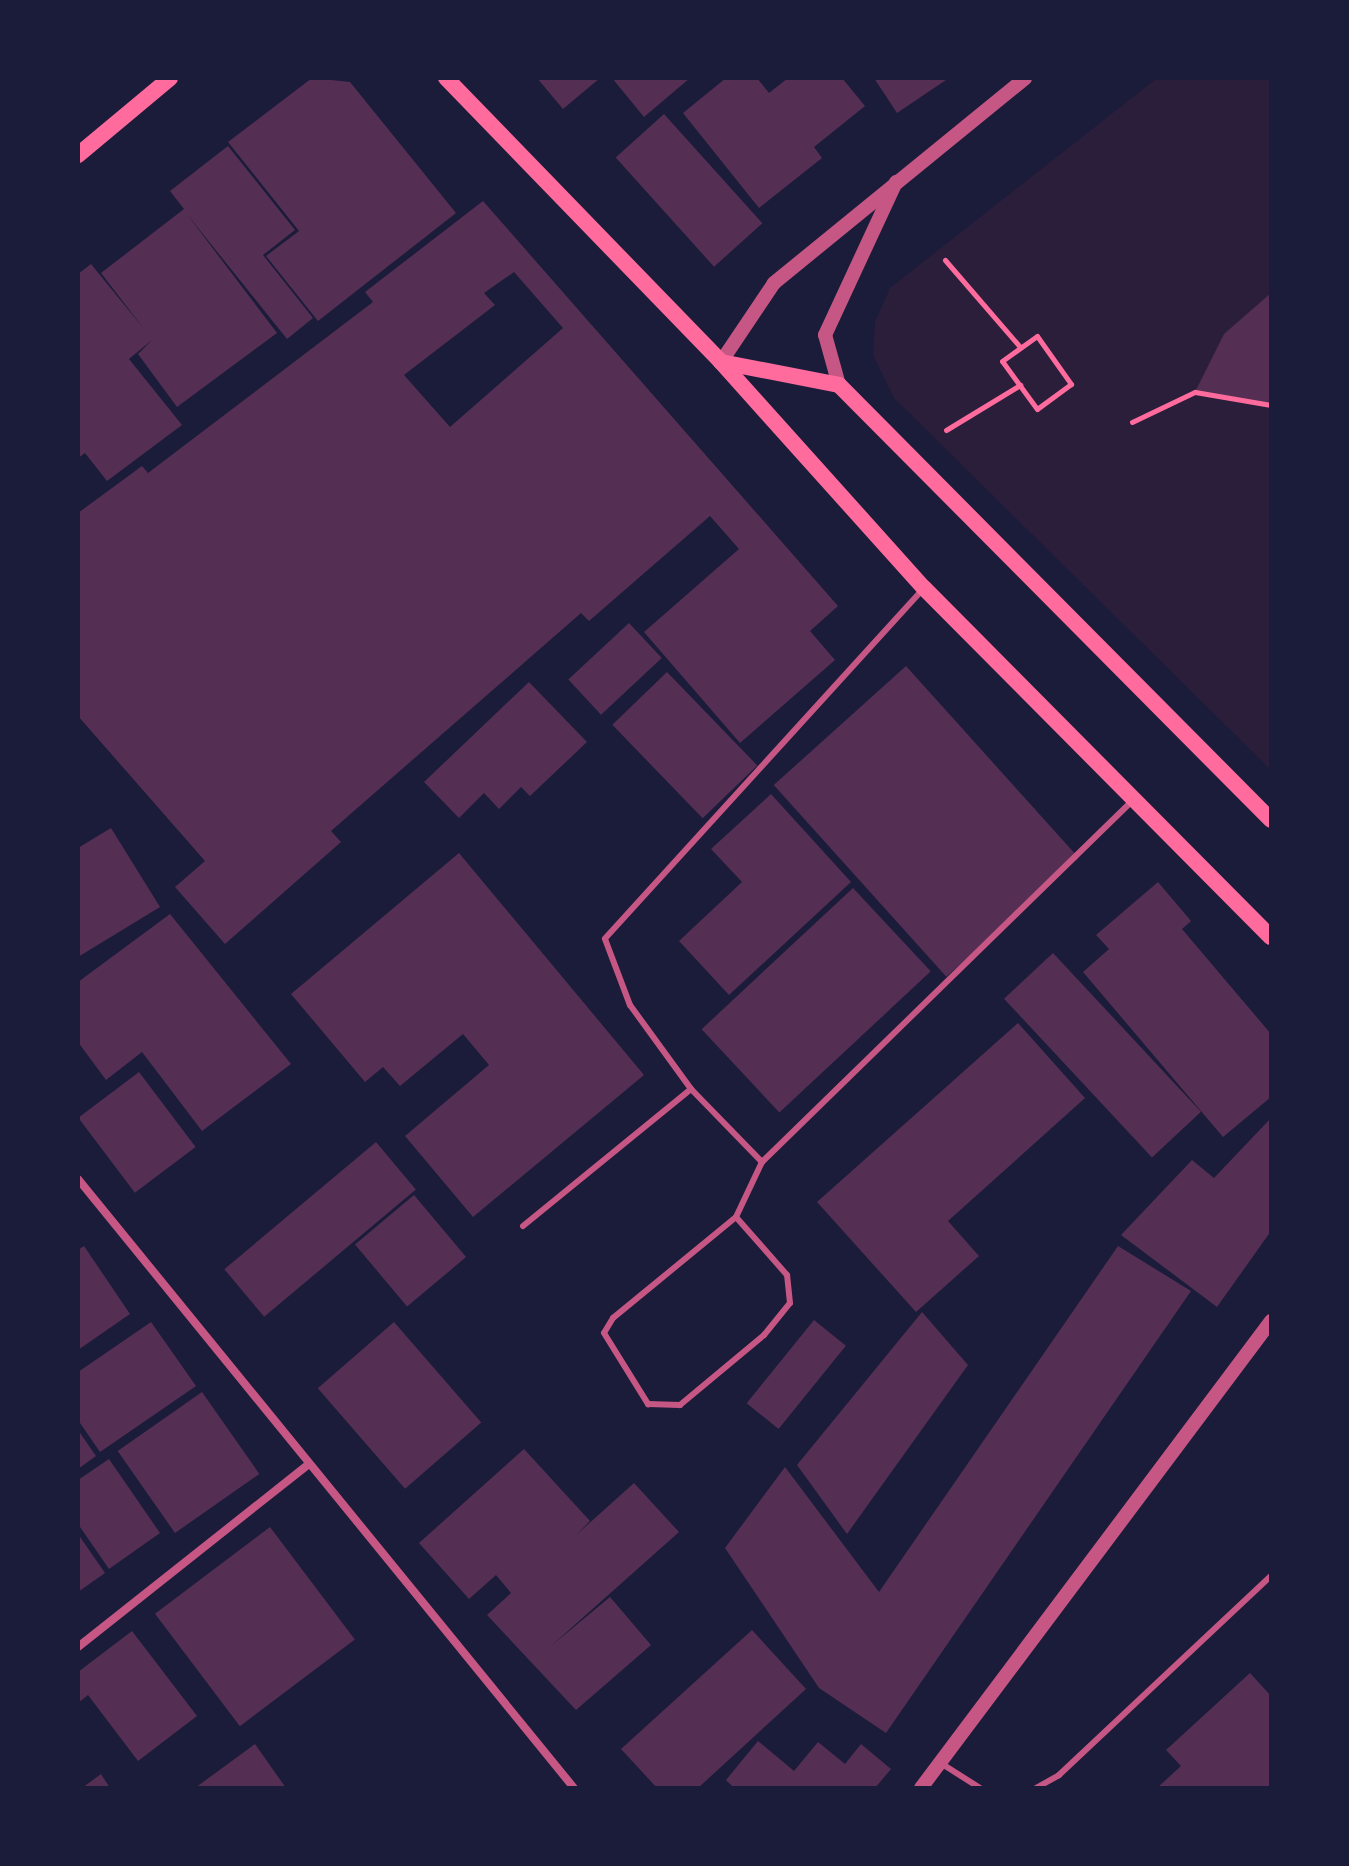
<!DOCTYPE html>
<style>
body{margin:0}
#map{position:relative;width:1349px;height:1866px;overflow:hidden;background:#1b1b3a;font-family:Manrope,sans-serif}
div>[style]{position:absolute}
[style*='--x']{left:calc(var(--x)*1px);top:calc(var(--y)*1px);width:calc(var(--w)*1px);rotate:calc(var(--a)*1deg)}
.green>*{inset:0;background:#2a1e3b}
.building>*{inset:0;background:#542f53;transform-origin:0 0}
.path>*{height:5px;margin:-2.5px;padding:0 2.5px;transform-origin:2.5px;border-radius:2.5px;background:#ff6b9d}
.service>*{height:6px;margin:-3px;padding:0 3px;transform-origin:3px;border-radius:3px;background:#c65784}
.minor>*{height:8px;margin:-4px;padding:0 4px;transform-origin:4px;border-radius:4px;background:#c65784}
.tertiary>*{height:14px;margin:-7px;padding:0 7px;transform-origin:7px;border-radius:7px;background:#c65784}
.secondary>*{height:16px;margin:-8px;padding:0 8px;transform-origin:8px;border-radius:8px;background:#ff6b9d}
span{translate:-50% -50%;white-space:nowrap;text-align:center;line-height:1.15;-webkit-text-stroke:8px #1b1b3a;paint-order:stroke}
.frame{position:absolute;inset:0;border:80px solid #1b1b3a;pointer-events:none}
</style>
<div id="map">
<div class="green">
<div style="clip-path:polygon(1157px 78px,1271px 78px,1271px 770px,894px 398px,873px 355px,875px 322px,890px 288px)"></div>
</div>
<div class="building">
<div style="clip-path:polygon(312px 78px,350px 82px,456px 213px,318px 321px,266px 256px,299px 231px,228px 142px)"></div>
<div style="clip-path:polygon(537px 78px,600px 78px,563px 109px)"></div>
<div style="clip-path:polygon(612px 78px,690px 78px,644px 117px)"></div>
<div style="clip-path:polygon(726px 78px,757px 78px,769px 93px,788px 78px,842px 78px,865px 106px,814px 147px,822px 158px,759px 208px,683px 113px)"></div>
<div style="clip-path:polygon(874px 78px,949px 78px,897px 113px)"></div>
<div style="left:664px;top:114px;width:147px;height:65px;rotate:48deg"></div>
<div style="clip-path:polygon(228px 146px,295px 230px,263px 255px,313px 318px,287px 339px,186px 213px,277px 333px,177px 407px,138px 354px,152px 340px,129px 359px,182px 425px,107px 481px,85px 453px,78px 458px,78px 274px,91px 264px,144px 329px,101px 273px,184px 209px,170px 191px)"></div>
<div style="clip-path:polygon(evenodd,483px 201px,838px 606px,810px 631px,835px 660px,740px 743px,644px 632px,739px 549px,710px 516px,589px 621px,581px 613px,331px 831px,341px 842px,225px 944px,175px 887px,205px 861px,78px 716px,78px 513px,142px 466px,148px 473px,373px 302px,365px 292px,483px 201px,514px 272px,563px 328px,450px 427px,404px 375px,495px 305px,484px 293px,514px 272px)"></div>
<div style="clip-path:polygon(1271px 293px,1271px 405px,1195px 392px,1224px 334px)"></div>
<div style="left:629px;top:623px;width:48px;height:83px;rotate:47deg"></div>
<div style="left:906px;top:666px;width:258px;height:178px;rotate:48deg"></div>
<div style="left:667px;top:672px;width:130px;height:76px;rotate:46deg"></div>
<div style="clip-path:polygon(529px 682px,587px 742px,530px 796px,521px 787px,499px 809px,484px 793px,459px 818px,424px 782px)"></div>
<div style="clip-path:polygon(771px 794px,851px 882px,729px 995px,679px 941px,742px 882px,711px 849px)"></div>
<div style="clip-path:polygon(111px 828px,160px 907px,78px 957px,78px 848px)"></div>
<div style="clip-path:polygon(459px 853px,644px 1075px,473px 1217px,405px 1136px,489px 1065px,463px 1034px,400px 1086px,383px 1067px,365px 1082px,291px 994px)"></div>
<div style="clip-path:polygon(1158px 882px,1191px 921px,1182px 929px,1271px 1034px,1271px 1097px,1223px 1137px,1083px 972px,1109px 949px,1096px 935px)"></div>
<div style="left:853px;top:888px;width:114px;height:207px;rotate:47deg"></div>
<div style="clip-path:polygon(170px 914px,291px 1064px,202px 1131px,142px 1052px,106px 1080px,78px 1042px,78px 982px)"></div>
<div style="left:1053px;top:953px;width:217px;height:67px;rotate:47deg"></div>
<div style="clip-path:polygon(1018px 1023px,1085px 1098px,948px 1221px,979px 1256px,916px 1312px,817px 1202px)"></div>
<div style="left:139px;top:1072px;width:94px;height:76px;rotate:53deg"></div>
<div style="clip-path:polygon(1271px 1118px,1271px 1231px,1217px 1307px,1121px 1235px,1192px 1160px,1214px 1178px)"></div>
<div style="left:376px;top:1142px;width:62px;height:198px;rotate:50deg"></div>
<div style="left:414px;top:1195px;width:81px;height:77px;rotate:50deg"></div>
<div style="clip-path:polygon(84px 1246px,130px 1314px,78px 1350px,78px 1250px)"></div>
<div style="clip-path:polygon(1118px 1246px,1191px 1291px,886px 1733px,819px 1688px,725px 1548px,785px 1467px,879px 1592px)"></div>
<div style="clip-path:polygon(922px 1312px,968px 1365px,847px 1534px,797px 1465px)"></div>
<div style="left:814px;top:1320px;width:41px;height:107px;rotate:39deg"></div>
<div style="clip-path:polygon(151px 1322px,196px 1386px,100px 1452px,78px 1420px,78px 1372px)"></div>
<div style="left:394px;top:1322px;width:133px;height:101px;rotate:49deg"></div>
<div style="left:202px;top:1392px;width:100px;height:103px;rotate:55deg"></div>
<div style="clip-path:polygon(78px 1430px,96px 1456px,78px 1469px)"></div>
<div style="clip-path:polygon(524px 1449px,590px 1521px,575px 1536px,634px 1483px,679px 1532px,551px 1646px,610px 1597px,651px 1645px,576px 1710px,487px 1615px,511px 1593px,496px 1575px,469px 1599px,419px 1543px)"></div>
<div style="clip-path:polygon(109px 1459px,160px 1533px,109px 1569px,78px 1524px,78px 1480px)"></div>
<div style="left:270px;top:1527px;width:141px;height:144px;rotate:53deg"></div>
<div style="clip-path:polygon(78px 1534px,105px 1573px,78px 1592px)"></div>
<div style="clip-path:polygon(752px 1630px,806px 1689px,698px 1788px,657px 1788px,621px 1749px)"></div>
<div style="clip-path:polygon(132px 1631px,197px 1716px,138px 1761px,88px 1695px,78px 1703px,78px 1672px)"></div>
<div style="clip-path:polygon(1250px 1673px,1271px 1696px,1271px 1788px,1157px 1788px,1181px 1766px,1166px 1750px)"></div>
<div style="clip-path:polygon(758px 1741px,794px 1771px,818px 1742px,845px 1764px,861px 1744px,891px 1769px,875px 1788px,734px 1788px,726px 1780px)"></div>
<div style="clip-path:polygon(255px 1744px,286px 1788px,195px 1788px)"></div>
<div style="clip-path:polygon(101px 1774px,110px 1788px,82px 1788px)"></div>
</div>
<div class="path">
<div style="--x:945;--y:260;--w:115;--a:49.2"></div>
<div style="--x:1037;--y:336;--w:59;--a:54.7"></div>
<div style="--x:1071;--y:384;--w:42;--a:143.7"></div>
<div style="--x:1037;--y:409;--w:59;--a:-126.1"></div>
<div style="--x:1002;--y:361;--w:43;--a:-35.5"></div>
<div style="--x:1132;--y:422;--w:70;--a:-25.5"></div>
<div style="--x:1195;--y:392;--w:77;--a:9.7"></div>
<div style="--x:946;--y:430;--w:87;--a:-31.3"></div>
</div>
<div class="service">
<div style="--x:924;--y:588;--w:474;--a:132.3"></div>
<div style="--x:605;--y:939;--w:71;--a:69.3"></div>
<div style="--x:630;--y:1005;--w:104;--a:54"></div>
<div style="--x:691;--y:1089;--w:102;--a:45.8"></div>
<div style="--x:762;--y:1162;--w:517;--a:-44.29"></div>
<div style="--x:736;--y:1217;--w:159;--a:140.6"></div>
<div style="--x:613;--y:1318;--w:17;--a:121"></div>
<div style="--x:604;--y:1333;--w:84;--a:58.2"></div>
<div style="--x:648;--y:1404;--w:32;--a:2"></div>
<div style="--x:680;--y:1405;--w:109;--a:-39.8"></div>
<div style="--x:764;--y:1335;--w:41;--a:-50.9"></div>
<div style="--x:790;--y:1303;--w:28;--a:-96"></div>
<div style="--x:787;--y:1275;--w:77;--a:-131.3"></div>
<div style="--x:736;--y:1217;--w:61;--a:-64.7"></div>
<div style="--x:523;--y:1226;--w:217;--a:-39.2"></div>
<div style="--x:939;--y:1762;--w:49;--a:32.4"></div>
<div style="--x:1036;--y:1788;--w:26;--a:-29"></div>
<div style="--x:1059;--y:1775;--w:291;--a:-43.2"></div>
</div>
<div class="minor">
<div style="--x:78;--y:1179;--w:785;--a:50.84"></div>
<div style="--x:78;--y:1647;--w:291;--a:-38.4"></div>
</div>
<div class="tertiary">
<div style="--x:721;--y:362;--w:95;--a:-56.1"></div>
<div style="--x:774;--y:283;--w:324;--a:-39.2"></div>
<div style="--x:839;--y:385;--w:52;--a:-105.6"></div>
<div style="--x:825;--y:335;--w:169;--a:-65.1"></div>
<div style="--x:921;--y:1788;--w:584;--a:-53.15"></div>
</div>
<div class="secondary">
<div style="--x:446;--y:78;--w:395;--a:45.9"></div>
<div style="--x:721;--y:362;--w:304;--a:48.1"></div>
<div style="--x:924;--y:588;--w:492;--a:45.2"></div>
<div style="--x:78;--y:155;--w:120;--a:-39.9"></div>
<div style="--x:721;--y:362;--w:120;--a:11"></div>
<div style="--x:839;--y:385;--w:613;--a:45.2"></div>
</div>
<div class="frame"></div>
</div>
